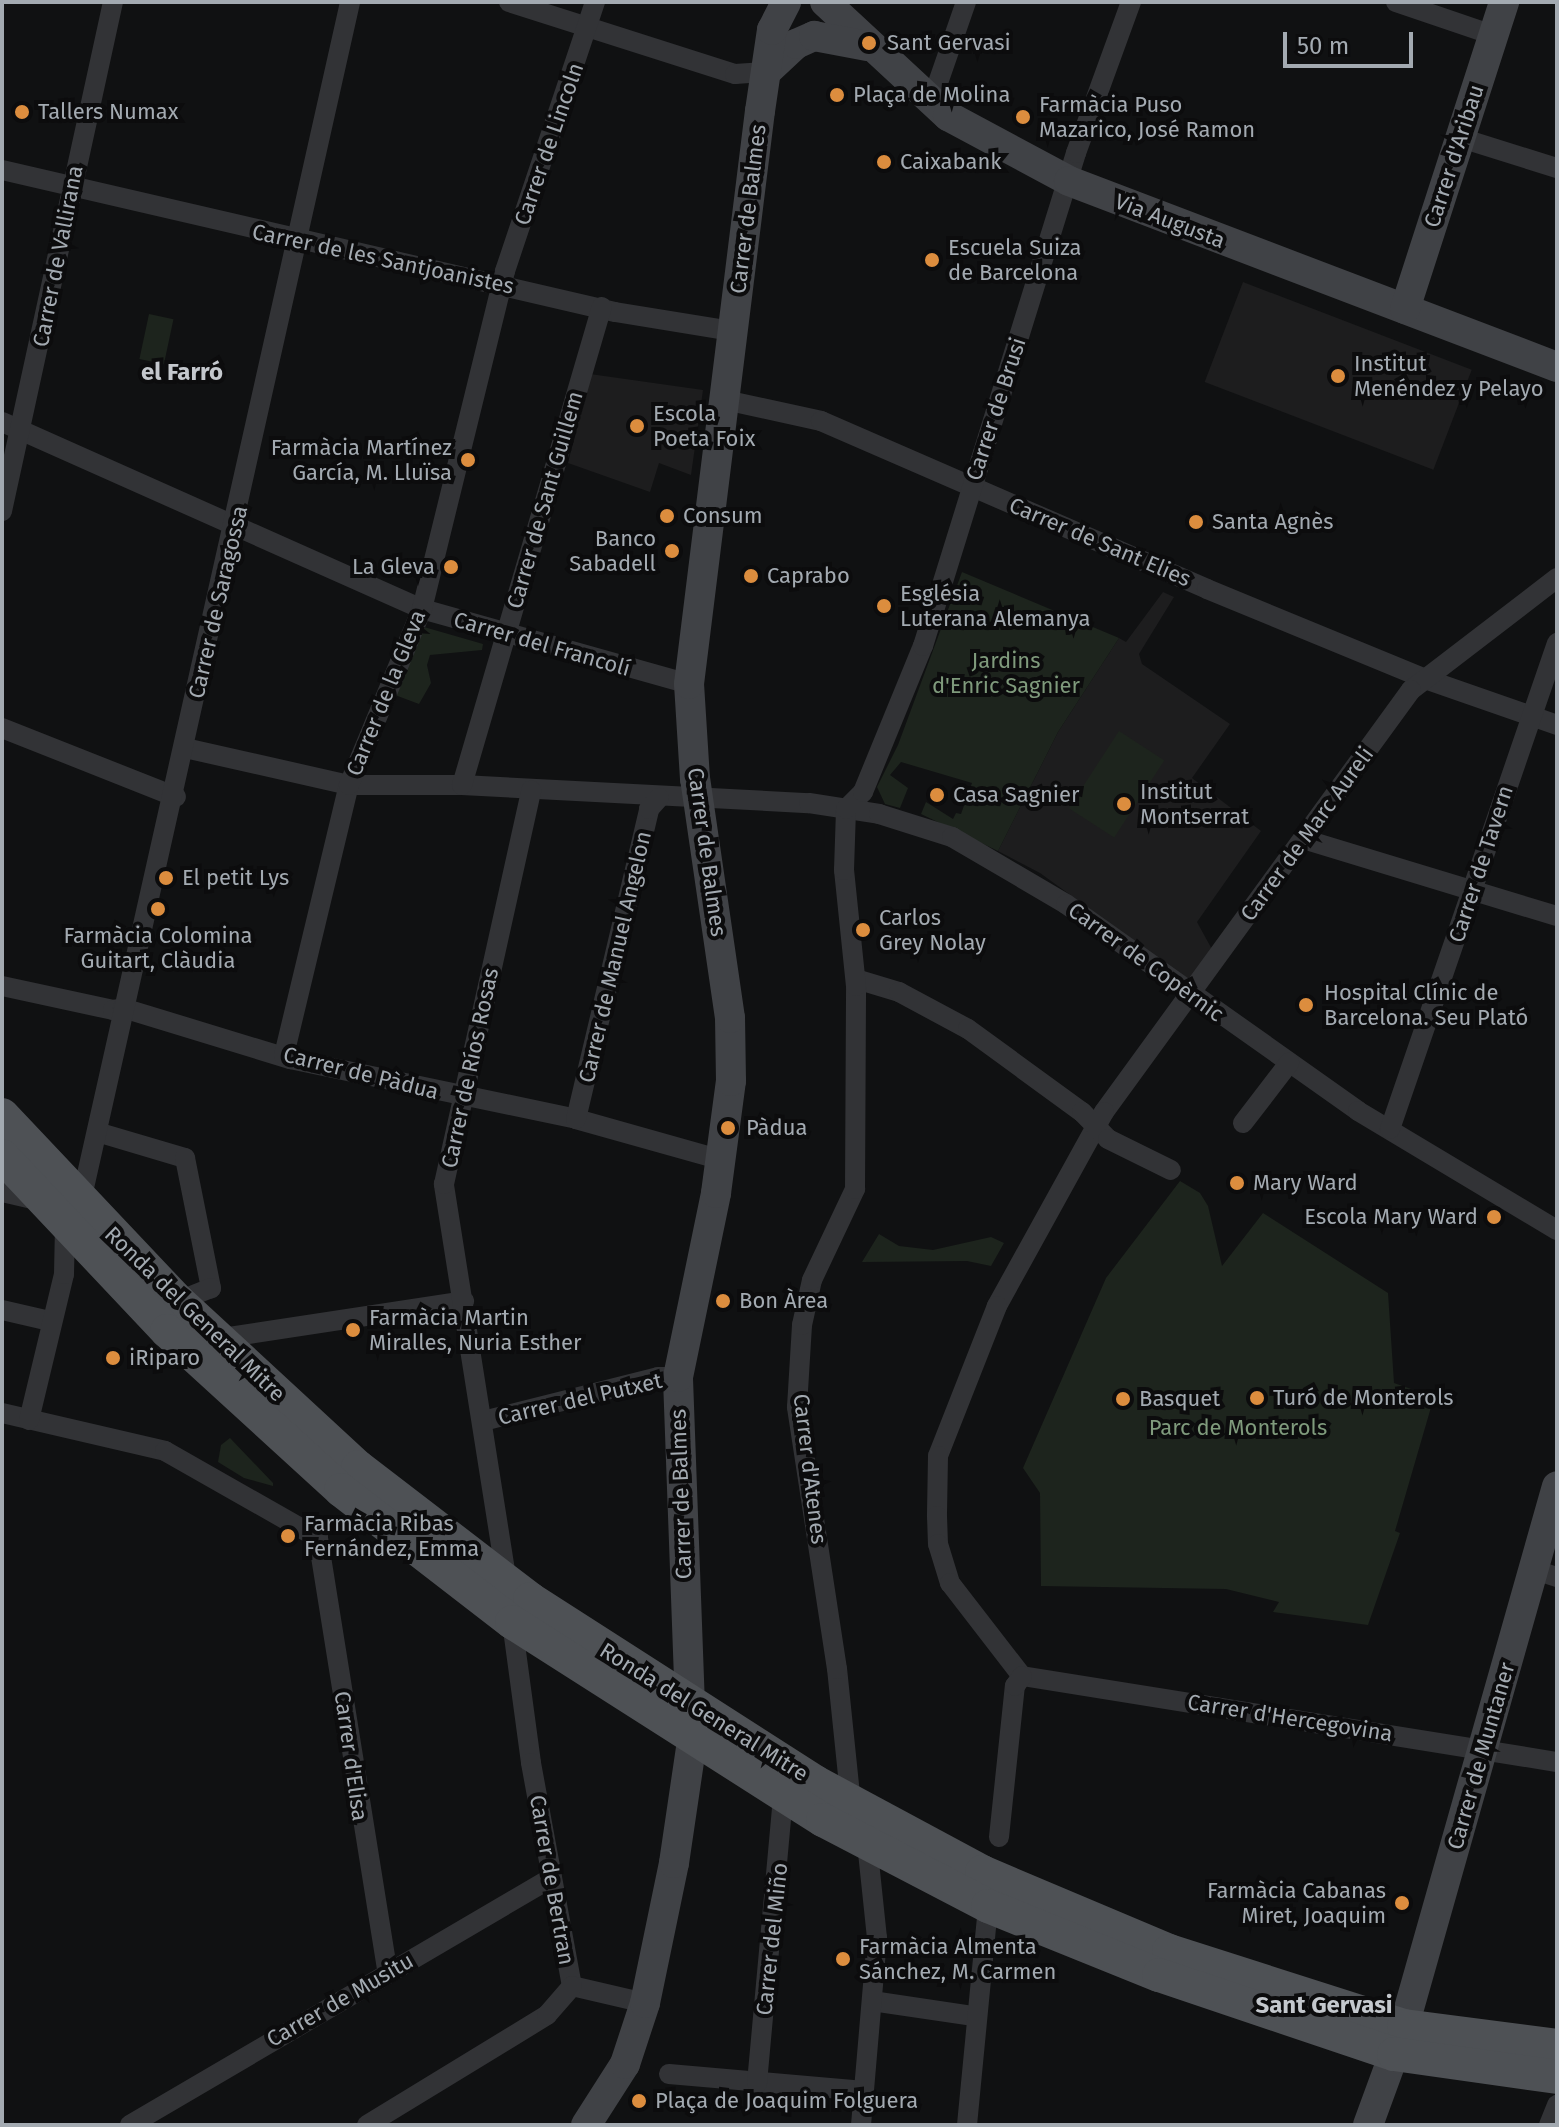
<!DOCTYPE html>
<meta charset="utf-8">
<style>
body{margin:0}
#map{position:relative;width:1559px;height:2127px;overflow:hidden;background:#101112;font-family:"Fira Sans",sans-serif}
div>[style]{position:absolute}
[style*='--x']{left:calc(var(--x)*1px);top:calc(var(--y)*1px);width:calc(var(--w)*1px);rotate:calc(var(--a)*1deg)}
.built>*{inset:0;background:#1d1d1e;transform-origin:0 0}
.green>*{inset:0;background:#1d241d;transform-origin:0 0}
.street>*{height:20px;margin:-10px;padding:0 10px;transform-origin:10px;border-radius:10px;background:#323336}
.secondary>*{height:30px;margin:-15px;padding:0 15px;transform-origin:15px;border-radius:15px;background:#404246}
.primary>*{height:34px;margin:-17px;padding:0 17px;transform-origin:17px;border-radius:17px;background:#4e5155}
.dots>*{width:22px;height:22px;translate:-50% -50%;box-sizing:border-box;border:4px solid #0c0c0d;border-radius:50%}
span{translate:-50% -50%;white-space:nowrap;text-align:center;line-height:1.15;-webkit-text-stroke:8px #0c0c0d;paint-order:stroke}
.poi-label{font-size:22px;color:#a3aab1}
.left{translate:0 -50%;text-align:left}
.right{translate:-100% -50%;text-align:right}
.street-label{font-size:22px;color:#a3aab1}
.park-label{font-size:22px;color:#7f9a7c}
.neighbourhood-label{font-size:24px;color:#c4c8cd;font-weight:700}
.frame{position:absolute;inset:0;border:4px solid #a3aab1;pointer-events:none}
.scale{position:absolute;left:1283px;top:32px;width:130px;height:36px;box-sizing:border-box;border:4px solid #a3aab1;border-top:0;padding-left:10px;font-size:24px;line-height:28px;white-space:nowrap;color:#a3aab1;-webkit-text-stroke:6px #0c0c0d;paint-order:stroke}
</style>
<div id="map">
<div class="built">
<div style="left:1243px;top:282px;width:245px;height:107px;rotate:21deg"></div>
<div style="clip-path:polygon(590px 374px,703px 390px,691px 475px,659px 463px,650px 492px,568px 463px)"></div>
<div style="clip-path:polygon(1163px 592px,1174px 597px,1139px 654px,1142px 664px,1230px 724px,1192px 778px,1261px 831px,1197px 922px,1214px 953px,1189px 981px,1040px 873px,998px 851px,1058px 732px,1119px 638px,1126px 642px)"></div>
</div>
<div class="green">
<div style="left:149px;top:314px;width:25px;height:46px;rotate:12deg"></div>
<div style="clip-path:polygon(962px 572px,1119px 638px,1058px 732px,998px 851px,921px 814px,926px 802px,953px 819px,956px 813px,961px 814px,972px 783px,901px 762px,890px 775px,908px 788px,900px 808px,885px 804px,877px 787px,898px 745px)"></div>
<div style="clip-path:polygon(424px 627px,483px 644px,482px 650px,430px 655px,427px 665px,431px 683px,419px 704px,395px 695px)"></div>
<div style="left:1119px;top:731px;width:54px;height:92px;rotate:33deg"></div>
<div style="clip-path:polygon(1180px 1181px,1200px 1193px,1208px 1206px,1222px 1266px,1263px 1213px,1388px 1293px,1394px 1383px,1434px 1397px,1395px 1531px,1400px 1533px,1368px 1625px,1273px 1612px,1279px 1602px,1226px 1589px,1041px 1586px,1040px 1493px,1023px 1468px,1106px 1278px)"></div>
<div style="clip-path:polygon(879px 1234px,899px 1246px,933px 1250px,991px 1237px,1004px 1243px,991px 1266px,967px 1261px,862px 1262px)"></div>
<div style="clip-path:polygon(230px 1438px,273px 1483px,273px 1486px,244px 1478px,218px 1462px,221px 1445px)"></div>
</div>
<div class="street">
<div style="--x:509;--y:2;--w:237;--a:17.7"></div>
<div style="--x:735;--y:74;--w:31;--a:-4"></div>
<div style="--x:1396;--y:2;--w:102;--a:18.8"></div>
<div style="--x:931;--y:103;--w:107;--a:-70.9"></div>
<div style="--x:1461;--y:138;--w:101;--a:17.4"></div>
<div style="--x:2;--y:170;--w:629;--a:13.04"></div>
<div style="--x:615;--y:312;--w:119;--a:9.2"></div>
<div style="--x:725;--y:400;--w:98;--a:12.3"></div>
<div style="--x:821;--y:421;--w:421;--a:23.5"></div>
<div style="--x:1207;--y:589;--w:239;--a:22.4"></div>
<div style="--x:1428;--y:680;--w:137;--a:19.2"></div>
<div style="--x:2;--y:422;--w:460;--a:24"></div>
<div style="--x:422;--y:609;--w:277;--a:15.7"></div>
<div style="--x:2;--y:511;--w:521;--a:-77.7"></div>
<div style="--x:1557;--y:578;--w:184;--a:142.5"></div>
<div style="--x:1411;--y:690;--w:522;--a:126.04"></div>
<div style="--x:1104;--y:1112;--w:222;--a:118.9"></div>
<div style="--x:997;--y:1306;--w:161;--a:111.5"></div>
<div style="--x:938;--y:1456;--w:60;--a:91"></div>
<div style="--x:937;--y:1516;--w:28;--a:88"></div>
<div style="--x:938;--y:1544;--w:41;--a:72.9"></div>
<div style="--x:950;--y:1583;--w:118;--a:52.3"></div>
<div style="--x:1022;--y:1676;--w:542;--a:9.13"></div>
<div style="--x:2;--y:728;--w:187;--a:21.6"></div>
<div style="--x:185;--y:748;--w:168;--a:12.7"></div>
<div style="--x:349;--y:785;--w:113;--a:0"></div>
<div style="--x:462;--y:785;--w:347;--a:3"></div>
<div style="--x:809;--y:803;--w:71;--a:8.9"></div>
<div style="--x:879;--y:814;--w:77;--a:17.5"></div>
<div style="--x:952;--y:837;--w:132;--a:30.4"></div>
<div style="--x:1066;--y:904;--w:358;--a:35.3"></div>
<div style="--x:1358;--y:1111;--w:232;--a:30.9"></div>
<div style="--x:462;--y:785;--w:498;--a:-73.7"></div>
<div style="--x:1303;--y:839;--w:265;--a:16.9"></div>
<div style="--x:856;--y:979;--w:45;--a:16.8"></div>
<div style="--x:899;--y:992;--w:78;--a:28.2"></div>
<div style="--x:968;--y:1029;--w:141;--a:36.1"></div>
<div style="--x:1082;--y:1112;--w:37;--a:46"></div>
<div style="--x:1108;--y:1139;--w:70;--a:26.2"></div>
<div style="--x:2;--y:986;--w:114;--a:12.2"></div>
<div style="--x:113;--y:1010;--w:10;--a:-11"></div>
<div style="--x:123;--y:1008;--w:175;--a:17"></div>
<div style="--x:290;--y:1059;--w:292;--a:11.8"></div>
<div style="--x:576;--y:1119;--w:152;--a:15.7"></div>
<div style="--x:284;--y:1055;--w:278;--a:-76.5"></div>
<div style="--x:349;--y:785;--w:191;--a:-67.5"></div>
<div style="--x:422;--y:609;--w:348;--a:-76.2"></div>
<div style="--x:505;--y:271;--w:284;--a:-71.5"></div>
<div style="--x:576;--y:1119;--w:318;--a:-76.7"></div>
<div style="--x:649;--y:809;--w:15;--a:-48"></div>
<div style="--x:1243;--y:1123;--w:76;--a:-52.5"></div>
<div style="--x:1390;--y:1129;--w:514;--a:-71.04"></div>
<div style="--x:97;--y:1132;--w:92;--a:16.5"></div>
<div style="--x:185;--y:1158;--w:133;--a:78.7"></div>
<div style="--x:211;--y:1288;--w:35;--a:158"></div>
<div style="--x:2;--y:1192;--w:40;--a:13"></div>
<div style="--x:81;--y:1201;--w:1229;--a:-77.35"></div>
<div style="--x:2;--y:1310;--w:49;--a:12.9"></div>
<div style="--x:216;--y:1339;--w:251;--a:-8.7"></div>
<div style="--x:2;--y:1413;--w:167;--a:13.1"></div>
<div style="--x:165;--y:1451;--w:176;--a:29.6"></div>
<div style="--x:318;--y:1538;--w:441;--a:80.9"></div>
<div style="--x:29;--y:1420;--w:150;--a:-76.5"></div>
<div style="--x:64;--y:1274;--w:47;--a:-88.8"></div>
<div style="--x:483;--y:1421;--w:180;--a:-14.1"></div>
<div style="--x:658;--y:1377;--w:20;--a:0"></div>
<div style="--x:1535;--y:1570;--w:23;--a:18"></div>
<div style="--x:507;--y:1583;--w:404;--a:-99"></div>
<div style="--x:444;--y:1184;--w:403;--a:-77.5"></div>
<div style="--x:512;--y:1622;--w:142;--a:82.3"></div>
<div style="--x:531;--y:1763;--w:227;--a:79.6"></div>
<div style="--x:851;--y:1804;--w:136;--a:-95.9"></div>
<div style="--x:837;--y:1669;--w:265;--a:-98.7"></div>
<div style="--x:797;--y:1407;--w:82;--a:-86.5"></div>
<div style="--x:802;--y:1325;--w:46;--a:-77.5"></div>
<div style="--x:812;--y:1280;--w:101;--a:-64.7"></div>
<div style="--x:855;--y:1189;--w:203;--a:-89.7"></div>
<div style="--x:856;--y:986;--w:117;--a:-95.9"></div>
<div style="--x:844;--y:870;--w:61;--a:-88.1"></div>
<div style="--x:846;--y:809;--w:24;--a:-45"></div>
<div style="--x:863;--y:792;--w:158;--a:-67.7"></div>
<div style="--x:923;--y:646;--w:516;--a:-72.76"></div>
<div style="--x:1076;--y:153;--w:161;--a:-70"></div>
<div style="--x:999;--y:1837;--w:152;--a:-84"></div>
<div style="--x:1015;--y:1686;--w:12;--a:-55"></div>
<div style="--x:572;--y:1986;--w:75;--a:13.1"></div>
<div style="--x:872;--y:2001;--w:103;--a:8.4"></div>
<div style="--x:669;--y:2074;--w:196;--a:5"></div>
<div style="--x:757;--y:2083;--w:289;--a:-84.8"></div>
<div style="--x:130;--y:2125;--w:489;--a:-30.4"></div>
<div style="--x:367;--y:2125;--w:211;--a:-31.4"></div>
<div style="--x:547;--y:2015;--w:38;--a:-49"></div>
<div style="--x:861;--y:2125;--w:188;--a:-85.1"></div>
<div style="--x:877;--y:1938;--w:96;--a:-96"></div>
<div style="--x:967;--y:2125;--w:220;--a:-84.5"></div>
<div style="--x:1549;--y:2125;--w:22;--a:-68"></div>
</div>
<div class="secondary">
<div style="--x:825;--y:2;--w:168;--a:42.8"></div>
<div style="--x:948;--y:116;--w:137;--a:28.2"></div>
<div style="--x:1069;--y:181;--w:522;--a:20.86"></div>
<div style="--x:766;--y:72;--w:41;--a:-43"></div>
<div style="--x:796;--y:44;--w:20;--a:-24"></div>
<div style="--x:814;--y:36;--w:54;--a:10.7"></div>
<div style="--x:1405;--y:309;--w:323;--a:-72.1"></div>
<div style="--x:690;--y:1706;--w:329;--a:-92.1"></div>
<div style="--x:678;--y:1377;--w:188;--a:-78.3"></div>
<div style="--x:716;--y:1193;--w:113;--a:-82.4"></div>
<div style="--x:731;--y:1081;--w:63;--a:-90.9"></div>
<div style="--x:730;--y:1018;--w:242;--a:-98.3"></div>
<div style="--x:695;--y:779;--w:95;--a:-93.6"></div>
<div style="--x:689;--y:684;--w:577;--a:-82.94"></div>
<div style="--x:760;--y:111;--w:82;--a:-81.6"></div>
<div style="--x:772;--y:30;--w:31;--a:-63"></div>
<div style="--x:1404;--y:2026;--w:561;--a:-74.18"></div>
<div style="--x:586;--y:2125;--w:72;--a:-57.4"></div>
<div style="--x:625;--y:2064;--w:64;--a:-71.8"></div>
<div style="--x:645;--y:2003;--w:143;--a:-78.3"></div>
<div style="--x:674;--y:1863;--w:123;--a:-81.6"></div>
<div style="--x:1368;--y:2125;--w:76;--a:-69.9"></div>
</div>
<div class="primary">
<div style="--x:2;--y:1115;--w:256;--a:46.6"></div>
<div style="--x:178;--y:1301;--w:245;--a:42.7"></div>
<div style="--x:358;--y:1467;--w:217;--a:37.5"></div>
<div style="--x:530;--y:1599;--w:339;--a:32.7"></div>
<div style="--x:815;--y:1782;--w:190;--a:28.3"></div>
<div style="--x:982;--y:1872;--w:203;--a:22.9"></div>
<div style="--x:1169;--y:1951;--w:247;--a:17.7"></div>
<div style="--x:1404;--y:2026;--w:154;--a:7.4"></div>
<div style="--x:2;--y:1156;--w:241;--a:46.7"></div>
<div style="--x:167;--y:1331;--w:236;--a:42.4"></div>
<div style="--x:341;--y:1490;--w:216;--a:37.7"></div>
<div style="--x:512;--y:1622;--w:369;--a:32.5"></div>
<div style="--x:823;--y:1820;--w:186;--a:27.5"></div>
<div style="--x:988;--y:1906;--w:184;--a:22"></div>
<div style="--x:1159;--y:1975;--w:248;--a:18.6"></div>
<div style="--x:1394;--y:2054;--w:165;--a:8"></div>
</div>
<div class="dots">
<div style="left:869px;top:43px;background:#dc8d3e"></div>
<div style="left:837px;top:95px;background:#dc8d3e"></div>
<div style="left:22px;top:112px;background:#dc8d3e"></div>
<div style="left:1023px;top:117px;background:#dc8d3e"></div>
<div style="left:884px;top:162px;background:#dc8d3e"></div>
<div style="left:932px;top:260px;background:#dc8d3e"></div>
<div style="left:1338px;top:376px;background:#dc8d3e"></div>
<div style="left:637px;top:426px;background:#dc8d3e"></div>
<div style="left:468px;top:460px;background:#dc8d3e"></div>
<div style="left:667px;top:516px;background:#dc8d3e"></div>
<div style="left:1196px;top:522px;background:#dc8d3e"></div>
<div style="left:672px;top:551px;background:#dc8d3e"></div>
<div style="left:451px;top:567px;background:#dc8d3e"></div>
<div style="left:751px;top:576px;background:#dc8d3e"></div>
<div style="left:884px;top:606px;background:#dc8d3e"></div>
<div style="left:937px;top:795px;background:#dc8d3e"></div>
<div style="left:1124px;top:804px;background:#dc8d3e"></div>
<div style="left:166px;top:878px;background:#dc8d3e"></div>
<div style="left:158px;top:909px;background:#dc8d3e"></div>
<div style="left:863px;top:930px;background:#dc8d3e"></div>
<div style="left:1306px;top:1005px;background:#dc8d3e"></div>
<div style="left:728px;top:1128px;background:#dc8d3e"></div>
<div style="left:1237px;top:1183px;background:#dc8d3e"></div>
<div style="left:1494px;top:1217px;background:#dc8d3e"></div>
<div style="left:723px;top:1301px;background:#dc8d3e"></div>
<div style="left:353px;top:1330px;background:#dc8d3e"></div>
<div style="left:113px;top:1358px;background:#dc8d3e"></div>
<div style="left:1257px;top:1398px;background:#dc8d3e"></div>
<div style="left:1123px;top:1399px;background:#dc8d3e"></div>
<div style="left:288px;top:1536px;background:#dc8d3e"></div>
<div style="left:1402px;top:1903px;background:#dc8d3e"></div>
<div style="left:843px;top:1959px;background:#dc8d3e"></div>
<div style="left:639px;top:2101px;background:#dc8d3e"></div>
</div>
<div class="poi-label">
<span class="left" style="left:887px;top:43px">Sant Gervasi</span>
<span class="left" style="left:853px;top:95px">Plaça de Molina</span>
<span class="left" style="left:1039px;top:117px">Farmàcia Puso<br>Mazarico, José Ramon</span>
<span class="left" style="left:38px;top:112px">Tallers Numax</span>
<span class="left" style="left:900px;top:162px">Caixabank</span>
<span class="left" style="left:948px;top:260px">Escuela Suiza<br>de Barcelona</span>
<span class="left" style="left:1354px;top:376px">Institut<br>Menéndez y Pelayo</span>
<span class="left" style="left:653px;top:426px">Escola<br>Poeta Foix</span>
<span class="right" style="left:452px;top:460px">Farmàcia Martínez<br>García, M. Lluïsa</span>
<span class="left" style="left:683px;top:516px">Consum</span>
<span class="left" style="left:1212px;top:522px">Santa Agnès</span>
<span class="right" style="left:656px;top:551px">Banco<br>Sabadell</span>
<span class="right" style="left:435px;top:567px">La Gleva</span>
<span class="left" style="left:767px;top:576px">Caprabo</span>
<span class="left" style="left:900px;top:606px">Església<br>Luterana Alemanya</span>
<span class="left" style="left:1140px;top:804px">Institut<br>Montserrat</span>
<span class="left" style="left:953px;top:795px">Casa Sagnier</span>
<span class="left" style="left:182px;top:878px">El petit Lys</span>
<span class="left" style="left:879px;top:930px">Carlos<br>Grey Nolay</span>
<span style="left:158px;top:948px">Farmàcia Colomina<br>Guitart, Clàudia</span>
<span class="left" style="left:1324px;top:1005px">Hospital Clínic de<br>Barcelona. Seu Plató</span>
<span class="left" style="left:746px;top:1128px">Pàdua</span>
<span class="left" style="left:1253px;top:1183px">Mary Ward</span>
<span class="right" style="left:1478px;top:1217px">Escola Mary Ward</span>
<span class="left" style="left:739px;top:1301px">Bon Àrea</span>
<span class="left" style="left:369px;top:1330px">Farmàcia Martin<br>Miralles, Nuria Esther</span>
<span class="left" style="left:129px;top:1358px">iRiparo</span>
<span class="left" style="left:1273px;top:1398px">Turó de Monterols</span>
<span class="left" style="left:1139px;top:1399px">Basquet</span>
<span class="left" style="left:304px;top:1536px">Farmàcia Ribas<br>Fernández, Emma</span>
<span class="right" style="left:1386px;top:1903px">Farmàcia Cabanas<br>Miret, Joaquim</span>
<span class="left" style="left:859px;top:1959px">Farmàcia Almenta<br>Sánchez, M. Carmen</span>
<span class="left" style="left:655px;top:2101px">Plaça de Joaquim Folguera</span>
</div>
<div class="street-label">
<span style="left:549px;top:144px;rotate:-71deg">Carrer de Lincoln</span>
<span style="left:1454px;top:156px;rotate:-72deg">Carrer d'Aribau</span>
<span style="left:748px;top:209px;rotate:-83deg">Carrer de Balmes</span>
<span style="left:1170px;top:221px;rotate:21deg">Via Augusta</span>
<span style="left:58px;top:256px;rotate:-79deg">Carrer de Vallirana</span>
<span style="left:383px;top:259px;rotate:12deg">Carrer de les Santjoanistes</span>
<span style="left:996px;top:409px;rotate:-72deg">Carrer de Brusi</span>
<span style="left:545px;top:500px;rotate:-74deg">Carrer de Sant Guillem</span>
<span style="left:1100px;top:542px;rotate:23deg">Carrer de Sant Elies</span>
<span style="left:218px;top:602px;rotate:-77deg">Carrer de Saragossa</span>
<span style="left:542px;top:644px;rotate:16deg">Carrer del Francolí</span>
<span style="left:386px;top:693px;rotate:-68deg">Carrer de la Gleva</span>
<span style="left:1307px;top:834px;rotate:-54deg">Carrer de Marc Aureli</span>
<span style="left:707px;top:852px;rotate:82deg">Carrer de Balmes</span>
<span style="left:1481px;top:864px;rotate:-72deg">Carrer de Tavern</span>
<span style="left:615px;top:957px;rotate:-77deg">Carrer de Manuel Angelon</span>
<span style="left:1146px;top:962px;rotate:36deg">Carrer de Copèrnic</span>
<span style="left:470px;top:1068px;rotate:-78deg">Carrer de Ríos Rosas</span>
<span style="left:361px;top:1073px;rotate:14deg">Carrer de Pàdua</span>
<span style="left:195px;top:1314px;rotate:44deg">Ronda del General Mitre</span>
<span style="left:580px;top:1399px;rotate:-13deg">Carrer del Putxet</span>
<span style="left:810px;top:1469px;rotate:83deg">Carrer d'Atenes</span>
<span style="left:681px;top:1494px;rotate:-92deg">Carrer de Balmes</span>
<span style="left:704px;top:1712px;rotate:32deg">Ronda del General Mitre</span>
<span style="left:1290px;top:1718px;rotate:9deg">Carrer d'Hercegovina</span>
<span style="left:351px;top:1756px;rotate:82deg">Carrer d'Elisa</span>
<span style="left:1481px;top:1756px;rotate:-74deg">Carrer de Muntaner</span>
<span style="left:552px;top:1880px;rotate:80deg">Carrer de Bertran</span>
<span style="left:772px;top:1939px;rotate:-84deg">Carrer del Miño</span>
<span style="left:340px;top:2000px;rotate:-30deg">Carrer de Musitu</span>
</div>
<div class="park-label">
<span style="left:1006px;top:673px">Jardins<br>d'Enric Sagnier</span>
<span style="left:1238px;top:1428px">Parc de Monterols</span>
</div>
<div class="neighbourhood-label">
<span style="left:182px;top:373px">el Farró</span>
<span style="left:1324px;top:2006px">Sant Gervasi</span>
</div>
<div class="frame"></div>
<div class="scale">50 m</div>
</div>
